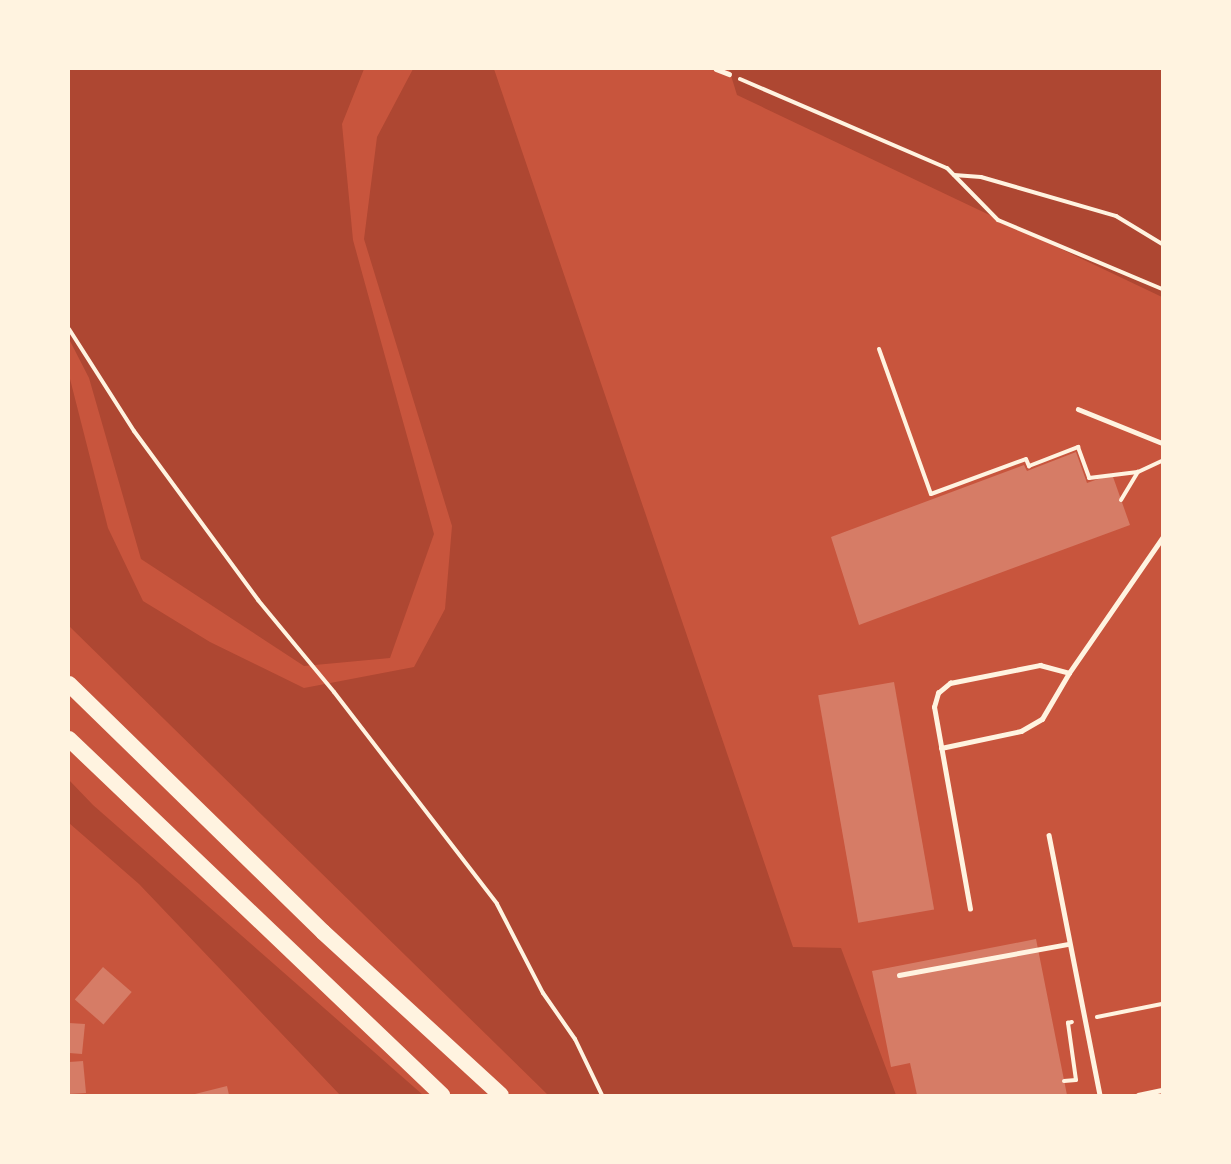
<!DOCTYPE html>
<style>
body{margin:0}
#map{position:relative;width:1231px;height:1164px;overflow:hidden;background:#c8553d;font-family:Commissioner,sans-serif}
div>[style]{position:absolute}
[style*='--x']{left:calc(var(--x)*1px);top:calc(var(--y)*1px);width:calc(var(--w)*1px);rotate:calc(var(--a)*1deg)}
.green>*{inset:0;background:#ae4732}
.building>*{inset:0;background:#d67c66;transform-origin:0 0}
.path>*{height:4px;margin:-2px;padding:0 2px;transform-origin:2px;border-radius:2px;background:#fff3e0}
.service>*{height:4.5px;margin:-2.25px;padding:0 2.25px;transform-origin:2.25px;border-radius:2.25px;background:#fff3e0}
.trunk>*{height:16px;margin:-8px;padding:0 8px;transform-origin:8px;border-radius:8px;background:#fff3e0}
span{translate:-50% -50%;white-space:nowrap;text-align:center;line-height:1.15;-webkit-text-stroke:5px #fff3e0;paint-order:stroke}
.frame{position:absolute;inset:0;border:70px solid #fff3e0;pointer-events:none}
</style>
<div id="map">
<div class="green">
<div style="clip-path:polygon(69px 69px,364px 69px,342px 124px,353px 240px,434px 534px,390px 658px,304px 666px,141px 559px,89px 378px,69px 339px)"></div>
<div style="clip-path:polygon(413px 69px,494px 69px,793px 947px,841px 948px,896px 1095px,548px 1095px,69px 626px,69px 375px,108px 528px,143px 601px,210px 642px,304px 688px,414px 667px,445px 609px,452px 526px,364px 239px,377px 137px)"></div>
<div style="clip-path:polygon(729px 69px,1162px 69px,1162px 297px,737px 95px)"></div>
<div style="clip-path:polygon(69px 780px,93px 805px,423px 1095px,340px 1095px,139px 884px,69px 823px)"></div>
</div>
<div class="building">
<div style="clip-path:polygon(1076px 452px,1087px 483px,1112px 474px,1130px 525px,859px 625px,831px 537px,1024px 465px,1027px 471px)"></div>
<div style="left:894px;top:682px;width:231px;height:77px;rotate:80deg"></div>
<div style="clip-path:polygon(1036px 939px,1067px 1095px,917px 1095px,910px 1063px,891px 1067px,872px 971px)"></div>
<div style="left:103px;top:967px;width:38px;height:43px;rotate:41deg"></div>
<div style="clip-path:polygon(69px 1023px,85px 1024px,82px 1054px,69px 1053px)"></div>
<div style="clip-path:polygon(83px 1061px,86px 1093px,69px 1094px,69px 1062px)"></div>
<div style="clip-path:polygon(227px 1086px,229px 1095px,195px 1095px,195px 1094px)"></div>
</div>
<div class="path">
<div style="--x:740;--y:79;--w:225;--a:23.3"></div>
<div style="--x:947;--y:168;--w:73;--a:45.6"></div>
<div style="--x:998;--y:220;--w:178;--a:22.8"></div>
<div style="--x:954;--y:175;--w:27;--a:4"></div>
<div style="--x:981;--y:177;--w:141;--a:16.1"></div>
<div style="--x:1116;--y:216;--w:54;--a:31.3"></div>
<div style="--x:69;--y:329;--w:121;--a:57.5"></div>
<div style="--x:134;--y:431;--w:210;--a:53.7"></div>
<div style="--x:258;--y:600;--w:119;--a:50.4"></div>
<div style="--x:334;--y:692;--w:267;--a:52.4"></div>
<div style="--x:497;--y:904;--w:100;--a:62.7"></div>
<div style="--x:543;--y:993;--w:56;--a:55.2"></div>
<div style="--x:575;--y:1039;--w:62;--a:64.3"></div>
<div style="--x:879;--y:349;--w:154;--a:70.3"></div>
<div style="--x:931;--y:494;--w:101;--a:-20.2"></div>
<div style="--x:1026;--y:459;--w:8;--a:67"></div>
<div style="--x:1029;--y:466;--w:53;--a:-21.2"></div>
<div style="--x:1078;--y:447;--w:33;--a:70"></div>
<div style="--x:1089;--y:478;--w:49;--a:-7"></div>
<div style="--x:1121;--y:500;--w:33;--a:-59"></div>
<div style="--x:1138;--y:472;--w:26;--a:-25"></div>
<div style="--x:1097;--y:1017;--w:66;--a:-11.3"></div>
<div style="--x:1064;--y:1081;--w:12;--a:-5"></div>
<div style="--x:1076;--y:1080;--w:58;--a:-98"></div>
<div style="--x:1068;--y:1023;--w:4;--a:-14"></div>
</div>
<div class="service">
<div style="--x:716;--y:69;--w:14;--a:21"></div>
<div style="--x:1078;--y:409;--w:91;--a:22"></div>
<div style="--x:941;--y:748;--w:82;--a:-12"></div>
<div style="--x:1021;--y:731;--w:24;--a:-30"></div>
<div style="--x:1042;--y:719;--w:53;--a:-59.6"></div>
<div style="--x:1069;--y:673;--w:164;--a:-55.4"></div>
<div style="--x:1049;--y:835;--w:265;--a:78.9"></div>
<div style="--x:970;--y:909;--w:205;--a:-100.1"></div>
<div style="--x:934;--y:707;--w:15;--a:-74"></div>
<div style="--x:938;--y:693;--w:16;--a:-40"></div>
<div style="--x:950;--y:683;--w:92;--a:-11.3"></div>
<div style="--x:1040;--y:665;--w:30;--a:15"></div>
<div style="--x:899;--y:975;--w:172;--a:-10.4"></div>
<div style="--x:1138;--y:1095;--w:25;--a:-12"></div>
</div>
<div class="trunk">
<div style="--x:69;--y:684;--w:355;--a:44.3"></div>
<div style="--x:323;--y:932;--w:241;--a:42.5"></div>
<div style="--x:69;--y:739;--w:516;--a:43.66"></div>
</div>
<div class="frame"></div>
</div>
